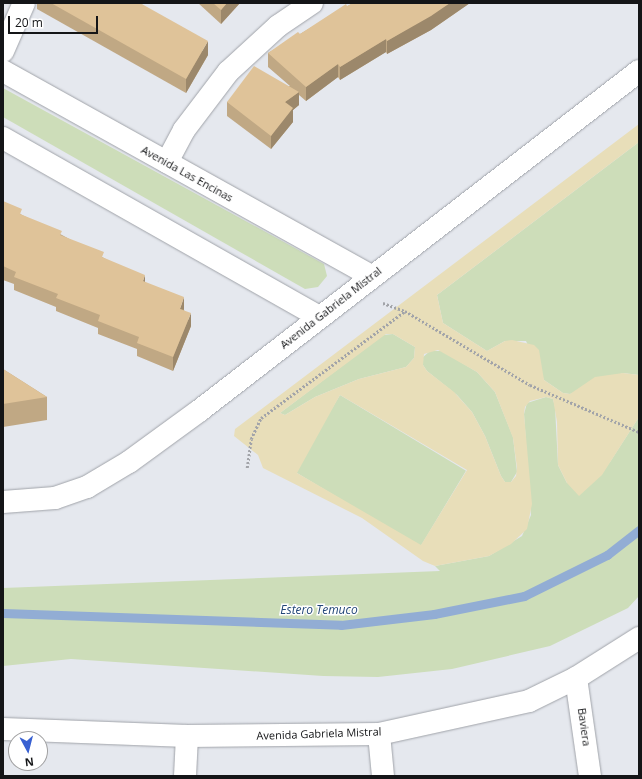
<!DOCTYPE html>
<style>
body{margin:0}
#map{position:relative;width:642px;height:779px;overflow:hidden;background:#e5e8ee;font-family:"Open Sans",sans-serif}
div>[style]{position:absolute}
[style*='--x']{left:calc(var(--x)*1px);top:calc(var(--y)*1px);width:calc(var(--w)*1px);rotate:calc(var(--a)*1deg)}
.green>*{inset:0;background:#cdddb9;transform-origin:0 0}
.sand>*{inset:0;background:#e8deb9}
.stream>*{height:9px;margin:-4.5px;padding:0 4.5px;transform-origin:4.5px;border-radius:4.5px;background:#92add4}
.path>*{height:2.5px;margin-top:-1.25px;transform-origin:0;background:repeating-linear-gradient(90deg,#a2a4a9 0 2px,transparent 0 4px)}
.roads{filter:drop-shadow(0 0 1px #a0a3a9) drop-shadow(0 0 1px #a0a3a9)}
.minor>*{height:22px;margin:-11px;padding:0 11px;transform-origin:11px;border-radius:11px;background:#fff}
.wall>*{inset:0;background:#c0a884}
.shaded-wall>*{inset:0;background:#9c886b}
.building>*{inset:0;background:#dfc399}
span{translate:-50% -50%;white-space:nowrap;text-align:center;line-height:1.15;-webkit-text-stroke:3px #fff;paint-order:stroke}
.street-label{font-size:11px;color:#141517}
.water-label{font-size:12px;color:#224678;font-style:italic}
.frame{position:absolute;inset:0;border:4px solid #141517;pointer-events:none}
.north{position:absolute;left:8px;top:731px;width:40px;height:40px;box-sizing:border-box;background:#fff;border:1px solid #a1a1a2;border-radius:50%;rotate:173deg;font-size:11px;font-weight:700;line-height:16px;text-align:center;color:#141517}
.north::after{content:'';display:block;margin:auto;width:14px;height:18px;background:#3860d1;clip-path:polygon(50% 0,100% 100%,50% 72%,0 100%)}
.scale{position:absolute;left:8px;top:16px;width:90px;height:18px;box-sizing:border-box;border:2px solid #141517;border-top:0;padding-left:5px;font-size:12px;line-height:14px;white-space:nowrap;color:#141517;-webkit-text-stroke:3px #fff;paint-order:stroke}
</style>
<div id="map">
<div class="green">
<div style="clip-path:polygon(3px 88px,324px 264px,327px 276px,318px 287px,305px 289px,3px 117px)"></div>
<div style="clip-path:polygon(639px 142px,639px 375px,623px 373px,570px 394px,563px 393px,544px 380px,526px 341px,505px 341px,487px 351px,443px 323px,437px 295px)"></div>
<div style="clip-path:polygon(393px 334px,415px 347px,414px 358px,406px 367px,359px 379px,315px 397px,285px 415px,280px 413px,383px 335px)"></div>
<div style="clip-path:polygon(430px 351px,442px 351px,477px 372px,495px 392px,513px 437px,517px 472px,511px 482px,505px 482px,501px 476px,485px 436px,472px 412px,457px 395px,427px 371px,423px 365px,422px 358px)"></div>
<div style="left:340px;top:395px;width:147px;height:89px;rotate:31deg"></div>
<div style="clip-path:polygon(546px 397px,553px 399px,555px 407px,558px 465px,567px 483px,610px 462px,639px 417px,639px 596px,628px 608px,550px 646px,452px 669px,378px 677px,323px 676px,71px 659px,3px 666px,3px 588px,440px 571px,435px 566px,489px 556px,522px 536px,531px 515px,524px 414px,527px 403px)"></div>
</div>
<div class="sand">
<div style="clip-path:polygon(evenodd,639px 124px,639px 142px,437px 295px,443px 323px,487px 351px,505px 341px,512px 340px,534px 345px,539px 350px,544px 380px,563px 393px,570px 394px,595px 377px,623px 373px,639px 375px,639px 417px,602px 475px,579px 496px,567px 483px,558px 465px,557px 422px,553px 399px,546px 397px,530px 401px,525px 407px,524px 414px,532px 504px,527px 529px,511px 544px,489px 556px,435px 566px,423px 561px,362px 518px,263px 468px,258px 455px,234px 436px,235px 429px,639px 124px,386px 334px,393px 334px,415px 347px,414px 358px,406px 367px,359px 379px,315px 397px,285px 415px,280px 413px,386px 334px,639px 124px,438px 350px,477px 372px,495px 392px,513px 438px,517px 468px,516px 476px,511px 482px,505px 482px,501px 476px,485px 436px,472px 412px,454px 392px,427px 371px,423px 365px,424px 354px,438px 350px,639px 124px,340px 395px,467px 470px,421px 545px,297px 473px,340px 395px)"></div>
</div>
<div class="stream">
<div style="--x:3;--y:613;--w:338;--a:2"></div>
<div style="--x:341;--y:625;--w:94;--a:-6.7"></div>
<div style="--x:434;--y:614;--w:92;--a:-11.3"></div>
<div style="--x:524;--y:596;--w:93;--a:-26.3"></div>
<div style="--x:607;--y:555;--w:41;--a:-38"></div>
</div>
<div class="path">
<div style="--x:383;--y:303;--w:23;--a:20"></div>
<div style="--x:405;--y:311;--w:145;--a:30.6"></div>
<div style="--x:530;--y:385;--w:119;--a:23.3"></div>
<div style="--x:247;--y:468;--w:29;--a:-82"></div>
<div style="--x:251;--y:439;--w:23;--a:-65"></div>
<div style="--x:261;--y:418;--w:179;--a:-36.6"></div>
</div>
<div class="roads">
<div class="minor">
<div style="--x:3;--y:51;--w:52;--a:-66.4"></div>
<div style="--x:3;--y:71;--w:421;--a:29.1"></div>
<div style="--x:3;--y:138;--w:363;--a:29.5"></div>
<div style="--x:167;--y:162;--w:36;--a:-62"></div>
<div style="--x:184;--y:130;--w:73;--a:-52.8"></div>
<div style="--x:228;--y:72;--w:68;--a:-42.6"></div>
<div style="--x:278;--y:26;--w:41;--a:-34.1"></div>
<div style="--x:3;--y:502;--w:52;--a:-4.4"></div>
<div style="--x:55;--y:498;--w:34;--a:-19"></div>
<div style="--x:87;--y:487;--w:49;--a:-30.8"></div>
<div style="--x:129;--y:462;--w:87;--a:-36.1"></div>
<div style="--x:199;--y:411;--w:556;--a:-37.69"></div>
<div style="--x:576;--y:678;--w:99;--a:81.9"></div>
<div style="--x:3;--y:729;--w:184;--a:2.2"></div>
<div style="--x:187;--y:736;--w:192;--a:-0.6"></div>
<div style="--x:379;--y:734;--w:154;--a:-12.4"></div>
<div style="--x:529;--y:701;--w:52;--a:-26.1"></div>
<div style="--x:576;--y:678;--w:75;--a:-32.4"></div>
<div style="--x:379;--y:734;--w:42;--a:84.6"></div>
<div style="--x:185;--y:776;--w:40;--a:-87.1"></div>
</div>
</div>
<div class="wall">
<div style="clip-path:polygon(37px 3px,140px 3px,208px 55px,186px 93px,37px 9px)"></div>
<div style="clip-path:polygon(198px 3px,240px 3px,221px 24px)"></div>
<div style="clip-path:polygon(353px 3px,470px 3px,431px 30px,387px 54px,386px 52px,340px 80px,338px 77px,306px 101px,299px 95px,299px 105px,293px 110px,293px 122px,271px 149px,227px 116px,227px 102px,290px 86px,268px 67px,268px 53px,300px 34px)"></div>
<div style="clip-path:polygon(3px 201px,22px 215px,62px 235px,104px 258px,145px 282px,184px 310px,191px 326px,173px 371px,137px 356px,137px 349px,98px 334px,98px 328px,56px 311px,56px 307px,14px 290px,14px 284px,3px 280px)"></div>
<div style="clip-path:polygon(3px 369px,47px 397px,47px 420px,3px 427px)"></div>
</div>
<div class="shaded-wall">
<div style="clip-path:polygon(227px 3px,240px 3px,221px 24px,221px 10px)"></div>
<div style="clip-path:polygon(450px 3px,470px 3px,431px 30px,387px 54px,387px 41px)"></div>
<div style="clip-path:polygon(386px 39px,386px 52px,340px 80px,340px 67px)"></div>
<div style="clip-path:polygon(208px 41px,208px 55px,186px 93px,186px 79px)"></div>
<div style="clip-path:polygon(338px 64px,338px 77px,306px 101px,306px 87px)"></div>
<div style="clip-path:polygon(299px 92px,299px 105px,293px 110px,293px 122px,271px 149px,271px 136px,285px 102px)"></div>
<div style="clip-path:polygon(145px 275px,145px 288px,143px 281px)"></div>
<div style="clip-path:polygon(184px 297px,184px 310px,180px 309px)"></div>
<div style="clip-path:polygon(191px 313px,191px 326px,173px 371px,173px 357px)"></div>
</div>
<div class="building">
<div style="clip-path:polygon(51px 3px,140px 3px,208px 41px,186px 79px)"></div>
<div style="clip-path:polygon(213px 3px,227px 3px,221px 10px)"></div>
<div style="clip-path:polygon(353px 3px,450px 3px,431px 16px,387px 41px,386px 39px,340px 67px,338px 64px,306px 87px,268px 53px,298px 32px,300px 34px,346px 4px,347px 6px)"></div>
<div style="clip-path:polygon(254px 66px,299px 92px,285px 102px,293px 108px,271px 136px,227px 102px)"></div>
<div style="clip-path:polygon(3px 201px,22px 209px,20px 214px,62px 231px,60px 235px,104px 252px,102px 257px,145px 275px,143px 281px,184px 297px,180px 309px,191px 313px,173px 357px,137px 343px,139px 337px,98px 321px,100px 315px,56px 298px,58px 294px,14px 277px,16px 272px,3px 266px)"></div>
<div style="clip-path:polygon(3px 369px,47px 397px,3px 404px)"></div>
</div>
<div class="street-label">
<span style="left:187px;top:174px;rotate:29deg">Avenida Las Encinas</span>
<span style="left:331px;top:308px;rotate:-38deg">Avenida Gabriela Mistral</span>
<span style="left:584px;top:727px;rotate:82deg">Baviera</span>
<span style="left:319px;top:734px;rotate:-2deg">Avenida Gabriela Mistral</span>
</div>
<div class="water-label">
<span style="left:319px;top:610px">Estero Temuco</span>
</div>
<div class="frame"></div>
<div class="north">N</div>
<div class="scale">20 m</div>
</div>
